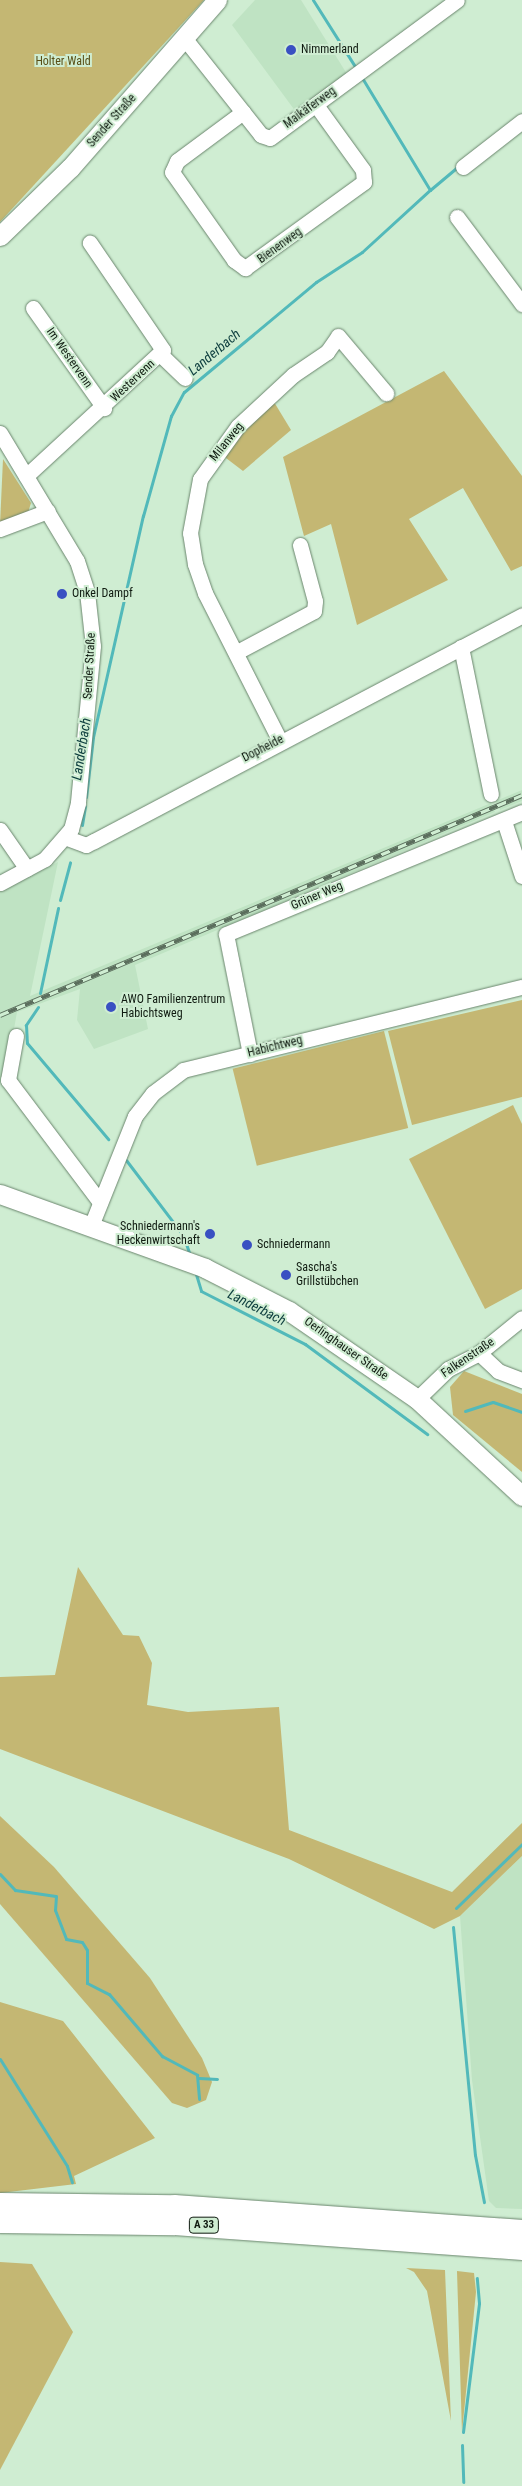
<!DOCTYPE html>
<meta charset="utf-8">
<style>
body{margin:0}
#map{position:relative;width:522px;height:2486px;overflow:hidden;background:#cfedd2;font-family:"Roboto Condensed",sans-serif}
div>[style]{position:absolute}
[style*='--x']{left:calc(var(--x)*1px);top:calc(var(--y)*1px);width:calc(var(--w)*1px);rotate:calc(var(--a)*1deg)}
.built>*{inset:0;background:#bfe3c3}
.green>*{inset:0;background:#c4b773;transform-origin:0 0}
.stream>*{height:3px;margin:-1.5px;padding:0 1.5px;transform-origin:1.5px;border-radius:1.5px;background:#52b9ba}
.roads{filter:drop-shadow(0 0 1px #6a856d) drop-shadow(0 0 1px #6a856d)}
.minor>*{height:15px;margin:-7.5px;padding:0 7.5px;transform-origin:7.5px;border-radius:7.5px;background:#fff}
.major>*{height:19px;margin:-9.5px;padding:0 9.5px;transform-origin:9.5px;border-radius:9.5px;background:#fff}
.highway>*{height:21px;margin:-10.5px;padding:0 10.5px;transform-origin:10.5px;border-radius:10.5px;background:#fff}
.rail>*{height:5px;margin-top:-2.5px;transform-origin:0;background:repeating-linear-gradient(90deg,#cfedd2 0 9px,#5b6e5d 0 18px);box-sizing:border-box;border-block:1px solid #5b6e5d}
.dots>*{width:14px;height:14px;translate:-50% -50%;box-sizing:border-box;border:2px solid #cfedd2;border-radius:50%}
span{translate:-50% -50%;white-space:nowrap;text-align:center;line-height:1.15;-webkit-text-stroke:4px #cfedd2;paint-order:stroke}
.shield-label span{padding:1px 4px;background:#cfedd2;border:1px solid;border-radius:4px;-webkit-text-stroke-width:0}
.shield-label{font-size:11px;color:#101b11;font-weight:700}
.poi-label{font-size:12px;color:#101b11}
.left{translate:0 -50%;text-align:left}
.right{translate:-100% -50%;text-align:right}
.park-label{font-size:12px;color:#584e16}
.street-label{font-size:12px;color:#101b11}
.water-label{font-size:14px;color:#104040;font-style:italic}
</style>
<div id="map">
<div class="built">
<div style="clip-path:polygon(255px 0,301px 0,347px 74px,296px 112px,232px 25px)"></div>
<div style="clip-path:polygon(522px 790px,522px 801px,500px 810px,496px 801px)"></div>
<div style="clip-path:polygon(491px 803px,495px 812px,135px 965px,148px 1029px,94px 1049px,77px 1020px,80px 989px,17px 1012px,5px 1080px,0 1083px,0 892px,58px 862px,30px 996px)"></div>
<div style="clip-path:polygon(522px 1856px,522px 2209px,496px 2208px,489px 2201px,472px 2080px,460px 1916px)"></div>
</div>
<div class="green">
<div style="clip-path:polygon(0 0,204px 0,0 222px)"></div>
<div style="clip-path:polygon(444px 371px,522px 476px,522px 566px,511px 571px,463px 488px,409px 519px,448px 580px,357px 625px,331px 524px,304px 536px,283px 457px)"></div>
<div style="clip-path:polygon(274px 402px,291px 430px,243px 471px,222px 455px)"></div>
<div style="clip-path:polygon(3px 459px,31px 503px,27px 516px,0 525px)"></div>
<div style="clip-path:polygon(522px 1000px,522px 1097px,412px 1125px,388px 1031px)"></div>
<div style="left:384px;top:1031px;width:100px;height:156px;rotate:76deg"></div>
<div style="clip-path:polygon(513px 1105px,522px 1124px,522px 1289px,485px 1309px,409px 1159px)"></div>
<div style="clip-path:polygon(464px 1371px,522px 1394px,522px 1472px,453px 1415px,450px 1387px)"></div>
<div style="clip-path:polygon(78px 1567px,123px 1635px,139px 1636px,152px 1663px,147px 1705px,188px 1712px,279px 1707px,289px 1830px,452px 1892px,522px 1823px,522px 1856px,460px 1916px,434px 1929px,289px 1859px,0 1749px,0 1677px,55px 1675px)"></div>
<div style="clip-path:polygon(0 1816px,54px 1867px,150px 1978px,202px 2058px,212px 2082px,206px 2100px,187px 2108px,172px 2103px,0 1904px)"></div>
<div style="clip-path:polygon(0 2002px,63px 2021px,155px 2138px,74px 2176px,76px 2184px,0 2193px)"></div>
<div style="clip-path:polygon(0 2262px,32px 2264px,73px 2332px,0 2470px)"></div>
<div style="clip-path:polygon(406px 2268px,445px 2270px,451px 2421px,427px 2291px,414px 2272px)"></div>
<div style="clip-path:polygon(457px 2271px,474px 2273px,476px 2292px,462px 2432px)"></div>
</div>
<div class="stream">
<div style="--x:313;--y:0;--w:80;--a:57.7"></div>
<div style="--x:430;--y:190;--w:35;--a:-40"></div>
<div style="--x:86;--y:797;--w:60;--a:-83.3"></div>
<div style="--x:93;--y:737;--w:227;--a:-77.3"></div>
<div style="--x:143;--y:516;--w:104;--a:-74.4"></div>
<div style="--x:171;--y:416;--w:27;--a:-62"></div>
<div style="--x:184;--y:392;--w:172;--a:-39.8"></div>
<div style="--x:316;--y:282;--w:55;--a:-33.1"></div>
<div style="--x:362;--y:252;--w:92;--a:-42.4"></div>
<div style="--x:430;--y:190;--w:133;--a:-121.2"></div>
<div style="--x:82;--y:825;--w:19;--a:-81"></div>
<div style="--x:60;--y:900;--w:39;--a:-75"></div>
<div style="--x:40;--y:993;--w:87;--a:-78"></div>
<div style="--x:38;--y:1007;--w:22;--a:124"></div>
<div style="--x:26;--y:1025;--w:18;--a:87"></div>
<div style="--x:27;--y:1043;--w:126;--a:49.8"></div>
<div style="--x:126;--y:1160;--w:94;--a:52.8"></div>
<div style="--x:183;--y:1235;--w:21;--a:71"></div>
<div style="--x:195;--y:1271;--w:21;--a:73"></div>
<div style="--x:201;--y:1291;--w:117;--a:27"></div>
<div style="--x:305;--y:1344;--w:152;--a:36.4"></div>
<div style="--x:465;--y:1411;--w:29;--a:-18"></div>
<div style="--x:493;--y:1402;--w:31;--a:19"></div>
<div style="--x:0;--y:1874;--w:22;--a:47"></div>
<div style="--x:15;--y:1890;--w:41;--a:8.3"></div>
<div style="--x:56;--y:1896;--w:14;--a:94"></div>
<div style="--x:55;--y:1910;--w:31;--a:69"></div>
<div style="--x:66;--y:1939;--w:16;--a:11"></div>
<div style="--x:82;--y:1942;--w:9;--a:58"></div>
<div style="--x:87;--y:1950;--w:33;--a:90"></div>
<div style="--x:87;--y:1983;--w:25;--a:27"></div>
<div style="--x:109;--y:1994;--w:82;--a:49.5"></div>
<div style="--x:162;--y:2056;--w:40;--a:28"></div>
<div style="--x:197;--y:2075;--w:24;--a:85"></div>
<div style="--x:456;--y:1908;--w:92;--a:-44.1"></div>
<div style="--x:453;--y:1927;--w:229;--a:84.5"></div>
<div style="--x:475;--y:2155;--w:48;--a:79.2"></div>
<div style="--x:0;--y:2059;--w:126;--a:57.9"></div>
<div style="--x:67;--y:2166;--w:17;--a:73"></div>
<div style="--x:199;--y:2078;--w:18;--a:3"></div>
<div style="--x:463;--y:2432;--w:130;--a:-82.9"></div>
<div style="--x:479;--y:2303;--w:25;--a:-95"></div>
<div style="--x:462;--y:2445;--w:37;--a:88"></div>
</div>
<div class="roads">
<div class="minor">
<div style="--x:185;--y:39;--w:122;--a:51.6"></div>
<div style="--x:261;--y:135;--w:9;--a:18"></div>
<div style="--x:270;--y:138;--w:232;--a:-36.4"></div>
<div style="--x:243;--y:112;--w:82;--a:143.4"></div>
<div style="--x:177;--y:161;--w:12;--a:114"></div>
<div style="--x:172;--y:172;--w:108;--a:54.8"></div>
<div style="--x:234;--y:260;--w:14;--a:36"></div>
<div style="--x:245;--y:268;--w:147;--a:-35.9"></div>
<div style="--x:364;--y:182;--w:12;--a:-95"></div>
<div style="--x:363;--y:170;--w:80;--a:-125.9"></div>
<div style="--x:463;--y:167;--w:75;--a:-37.9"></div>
<div style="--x:457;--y:217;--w:109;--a:53.2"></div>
<div style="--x:33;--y:308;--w:123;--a:54.6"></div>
<div style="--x:161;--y:355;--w:33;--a:44"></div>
<div style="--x:0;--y:433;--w:149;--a:59"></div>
<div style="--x:77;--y:561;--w:33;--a:72"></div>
<div style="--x:87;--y:592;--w:54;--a:83.7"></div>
<div style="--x:93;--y:646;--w:158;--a:95.5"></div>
<div style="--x:78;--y:803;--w:27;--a:105"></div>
<div style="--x:71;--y:829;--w:40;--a:131"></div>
<div style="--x:45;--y:859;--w:51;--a:151.9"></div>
<div style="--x:26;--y:476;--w:186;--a:-42.6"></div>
<div style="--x:163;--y:350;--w:130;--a:-124.3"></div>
<div style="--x:0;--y:529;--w:51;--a:-20.6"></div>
<div style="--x:461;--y:647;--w:150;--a:78.5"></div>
<div style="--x:237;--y:652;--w:87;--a:-28"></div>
<div style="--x:314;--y:611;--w:10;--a:-84"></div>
<div style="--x:315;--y:601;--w:58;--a:-105"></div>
<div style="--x:280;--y:741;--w:166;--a:-116.9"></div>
<div style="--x:205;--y:593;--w:31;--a:-109"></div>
<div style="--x:195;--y:564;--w:31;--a:-99"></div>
<div style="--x:190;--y:533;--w:55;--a:-79.5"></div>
<div style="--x:200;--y:479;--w:65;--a:-54.4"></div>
<div style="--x:238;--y:426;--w:75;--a:-42.8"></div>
<div style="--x:293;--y:375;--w:41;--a:-34.1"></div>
<div style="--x:327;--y:352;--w:19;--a:-55"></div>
<div style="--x:338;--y:336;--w:75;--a:49.9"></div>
<div style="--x:504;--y:821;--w:58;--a:71.9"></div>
<div style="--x:0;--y:830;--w:47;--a:55.3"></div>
<div style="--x:67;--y:838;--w:20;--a:20"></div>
<div style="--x:86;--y:845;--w:9;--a:-27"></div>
<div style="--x:94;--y:841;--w:484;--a:-27.8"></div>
<div style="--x:16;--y:1036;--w:45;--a:100.3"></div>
<div style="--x:8;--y:1080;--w:153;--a:53"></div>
<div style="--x:250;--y:1054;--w:122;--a:-101.3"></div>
<div style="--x:226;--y:934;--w:320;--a:-22.4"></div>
<div style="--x:91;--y:1226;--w:118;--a:-68.2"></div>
<div style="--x:135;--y:1116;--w:29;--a:-52"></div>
<div style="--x:153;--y:1093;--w:38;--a:-37"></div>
<div style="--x:183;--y:1070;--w:349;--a:-13.8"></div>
<div style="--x:479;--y:1353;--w:26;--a:43"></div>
<div style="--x:498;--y:1371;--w:26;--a:21"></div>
<div style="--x:417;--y:1399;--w:43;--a:-44.1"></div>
<div style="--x:448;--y:1369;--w:35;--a:-27"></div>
<div style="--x:479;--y:1353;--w:55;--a:-39.1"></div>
</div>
<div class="major">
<div style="--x:0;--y:236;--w:98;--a:-44.2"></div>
<div style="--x:70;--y:168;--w:223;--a:-48.8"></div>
<div style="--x:0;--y:1194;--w:218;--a:19.8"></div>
<div style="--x:205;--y:1268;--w:94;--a:27.1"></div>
<div style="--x:289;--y:1311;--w:155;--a:34.5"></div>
<div style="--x:417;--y:1399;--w:143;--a:42.7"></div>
</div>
<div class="highway">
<div style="--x:0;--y:2203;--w:174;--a:0.7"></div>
<div style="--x:174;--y:2205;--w:349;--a:4.1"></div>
<div style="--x:0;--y:2222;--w:174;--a:0.7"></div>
<div style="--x:174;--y:2224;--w:349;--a:4.1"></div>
</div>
</div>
<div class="rail">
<div style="--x:0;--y:1015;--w:566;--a:-22.85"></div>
</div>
<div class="dots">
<div style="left:291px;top:50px;background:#3950c2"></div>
<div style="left:62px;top:594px;background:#3950c2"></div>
<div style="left:111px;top:1007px;background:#3950c2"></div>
<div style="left:210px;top:1234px;background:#3950c2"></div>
<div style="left:247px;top:1245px;background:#3950c2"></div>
<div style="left:286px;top:1275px;background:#3950c2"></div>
</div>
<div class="shield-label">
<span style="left:204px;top:2225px">A 33</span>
</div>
<div class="poi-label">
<span class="left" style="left:301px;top:50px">Nimmerland</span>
<span class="left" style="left:72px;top:594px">Onkel Dampf</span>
<span class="left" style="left:121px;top:1007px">AWO Familienzentrum<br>Habichtsweg</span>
<span class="right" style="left:200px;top:1234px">Schniedermann's<br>Heckenwirtschaft</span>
<span class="left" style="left:257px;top:1245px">Schniedermann</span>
<span class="left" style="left:296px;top:1275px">Sascha's<br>Grillstübchen</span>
</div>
<div class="park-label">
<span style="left:63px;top:62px">Holter Wald</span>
</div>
<div class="street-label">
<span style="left:310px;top:108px;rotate:-36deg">Maikäferweg</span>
<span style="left:112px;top:121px;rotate:-48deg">Sender Straße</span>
<span style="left:280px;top:246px;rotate:-36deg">Bienenweg</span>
<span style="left:69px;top:358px;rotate:55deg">Im Westervenn</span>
<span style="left:133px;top:381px;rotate:-43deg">Westervenn</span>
<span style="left:227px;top:442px;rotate:-51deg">Milanweg</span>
<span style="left:90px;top:666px;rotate:-87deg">Sender Straße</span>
<span style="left:263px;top:749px;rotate:-27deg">Dopheide</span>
<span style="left:317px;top:896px;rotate:-23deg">Grüner Weg</span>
<span style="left:275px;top:1047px;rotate:-14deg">Habichtweg</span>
<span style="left:346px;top:1349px;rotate:35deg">Oerlinghauser Straße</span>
<span style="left:468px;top:1358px;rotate:-34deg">Falkenstraße</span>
</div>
<div class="water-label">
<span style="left:214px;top:352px;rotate:-40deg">Landerbach</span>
<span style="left:81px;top:749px;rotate:-81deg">Landerbach</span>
<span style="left:257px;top:1307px;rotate:27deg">Landerbach</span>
</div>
</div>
